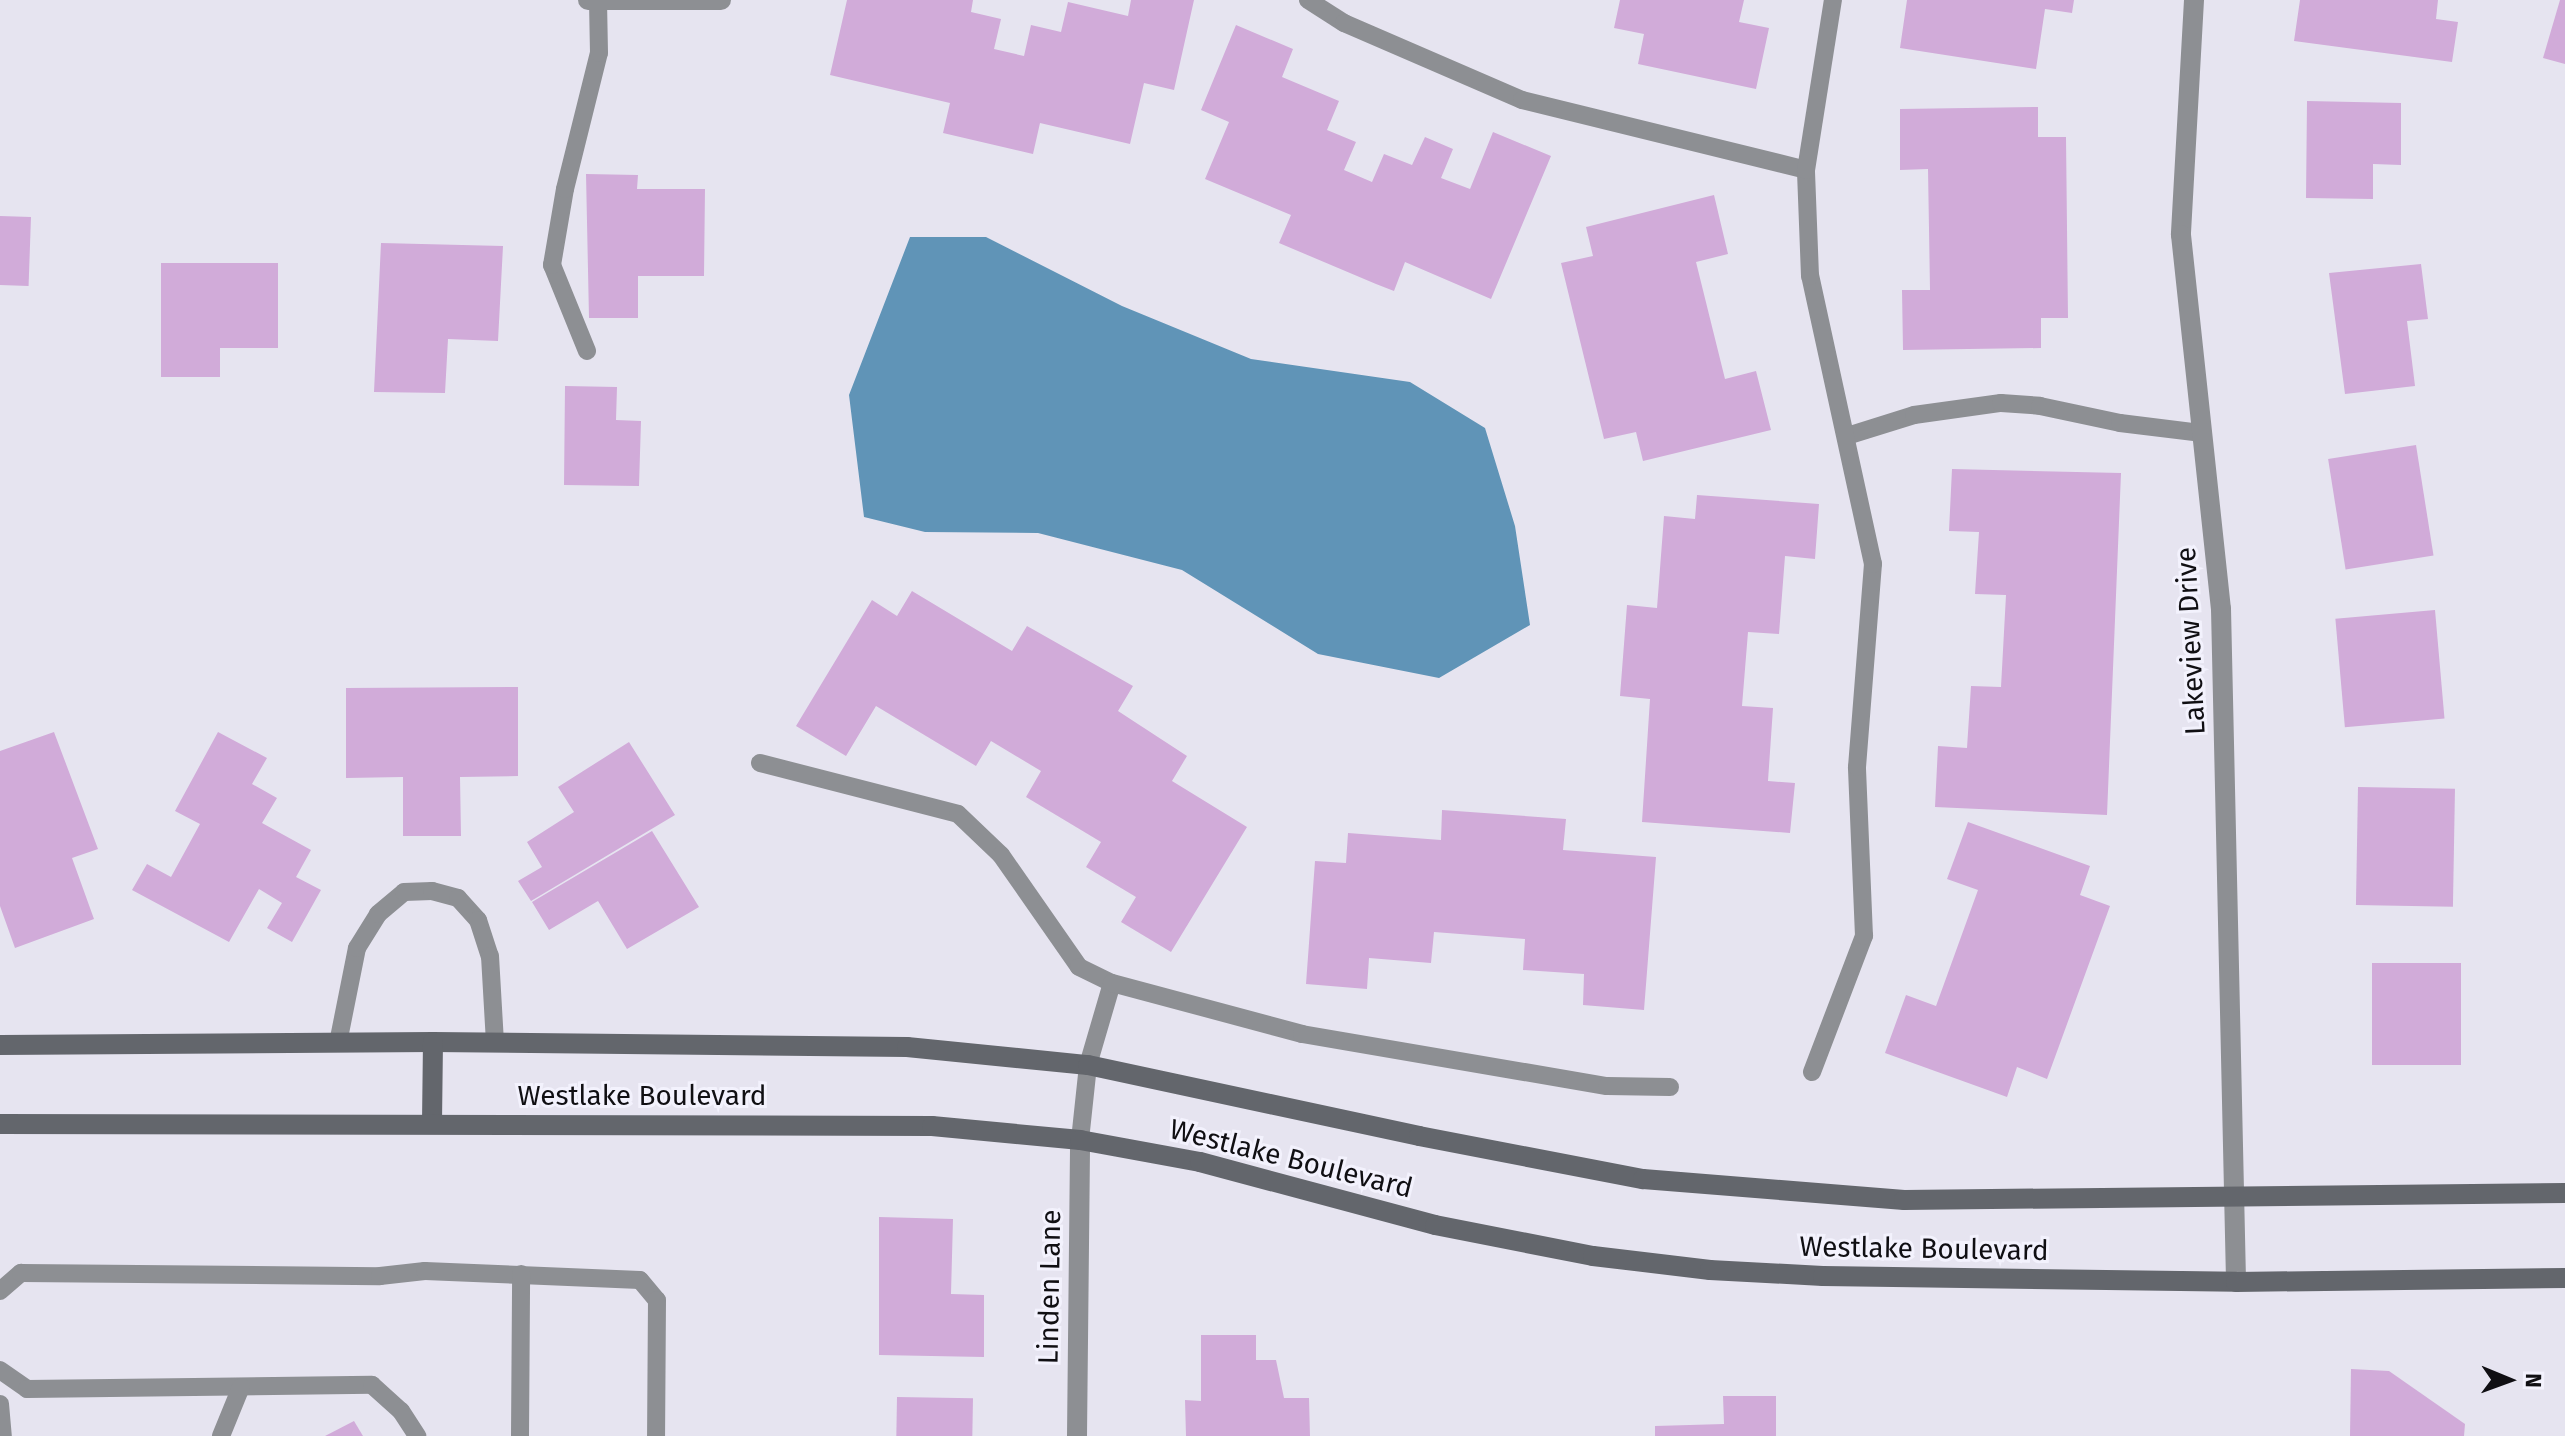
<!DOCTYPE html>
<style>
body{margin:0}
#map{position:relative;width:2565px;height:1436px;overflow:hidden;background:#e6e4f0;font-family:"Fira Sans",sans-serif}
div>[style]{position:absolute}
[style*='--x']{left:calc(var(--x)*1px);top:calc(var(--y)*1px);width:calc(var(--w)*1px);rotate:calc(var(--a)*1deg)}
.water>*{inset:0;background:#6094b7}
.building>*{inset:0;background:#d1abd9;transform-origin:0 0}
.lane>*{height:18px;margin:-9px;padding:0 9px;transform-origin:9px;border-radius:9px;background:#8d8f93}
.street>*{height:20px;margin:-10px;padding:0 10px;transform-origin:10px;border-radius:10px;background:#8d8f93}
.secondary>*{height:20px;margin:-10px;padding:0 10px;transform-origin:10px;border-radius:10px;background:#63666c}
span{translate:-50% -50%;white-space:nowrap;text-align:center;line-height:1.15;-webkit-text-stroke:6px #f3f2fd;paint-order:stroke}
.street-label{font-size:28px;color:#100f13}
.north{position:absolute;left:2469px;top:1340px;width:80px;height:80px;-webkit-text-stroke:6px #f3f2fd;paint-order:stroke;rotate:91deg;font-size:22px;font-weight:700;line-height:32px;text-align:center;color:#100f13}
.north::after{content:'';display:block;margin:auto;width:28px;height:36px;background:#100f13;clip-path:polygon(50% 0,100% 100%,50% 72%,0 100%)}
</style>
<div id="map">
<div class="water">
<div style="clip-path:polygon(910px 237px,986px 237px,1122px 306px,1251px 359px,1410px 382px,1485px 428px,1515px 526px,1530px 625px,1439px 678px,1318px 654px,1182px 570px,1038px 533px,925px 532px,864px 517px,849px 395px)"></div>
</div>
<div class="building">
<div style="clip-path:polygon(847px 0,973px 0,971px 12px,1001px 19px,994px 49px,1024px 56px,1031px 25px,1061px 32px,1068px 2px,1128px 16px,1131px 0,1194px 0,1174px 90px,1144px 83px,1130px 144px,1040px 123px,1033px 154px,943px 133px,950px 103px,830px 75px)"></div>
<div style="clip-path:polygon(1620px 0,1744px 0,1739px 22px,1769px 28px,1756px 89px,1638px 64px,1644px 34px,1614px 28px)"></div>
<div style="clip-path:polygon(1907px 0,2074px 0,2072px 13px,2045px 9px,2036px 69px,1900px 48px)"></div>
<div style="clip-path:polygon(2300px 0,2438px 0,2436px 19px,2458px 22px,2452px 62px,2294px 41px)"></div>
<div style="clip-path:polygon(2560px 0,2565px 0,2565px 64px,2543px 58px)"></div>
<div style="clip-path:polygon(1236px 25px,1293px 49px,1282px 77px,1339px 101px,1327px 130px,1356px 142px,1344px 170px,1372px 182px,1384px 154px,1412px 165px,1425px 137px,1453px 149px,1441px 178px,1470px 189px,1493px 132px,1551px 156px,1491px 299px,1405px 262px,1394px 291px,1376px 284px,1279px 243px,1291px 215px,1205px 179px,1229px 122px,1201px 110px)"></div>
<div style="clip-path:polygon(2307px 101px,2401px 103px,2401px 165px,2373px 164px,2373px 199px,2306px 198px)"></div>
<div style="clip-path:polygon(2038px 107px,2038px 137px,2066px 137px,2068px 318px,2041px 318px,2041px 348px,1903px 350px,1902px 290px,1930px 290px,1928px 169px,1900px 170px,1900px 109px)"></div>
<div style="clip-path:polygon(586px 174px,638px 175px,637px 189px,705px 189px,704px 276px,638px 276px,638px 318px,589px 318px)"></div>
<div style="clip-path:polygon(1714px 195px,1728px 254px,1696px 262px,1725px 379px,1756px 371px,1771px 430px,1643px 461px,1636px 432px,1604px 439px,1561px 263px,1593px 256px,1586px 227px)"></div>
<div style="left:0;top:216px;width:31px;height:69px;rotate:2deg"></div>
<div style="clip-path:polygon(381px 243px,503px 246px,498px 341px,448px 339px,445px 393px,374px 392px)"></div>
<div style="clip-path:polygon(161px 263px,278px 263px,278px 348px,220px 348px,220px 377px,161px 377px)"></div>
<div style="clip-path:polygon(2421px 264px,2428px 319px,2407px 321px,2415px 386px,2345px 394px,2329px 273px)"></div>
<div style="clip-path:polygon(565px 386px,617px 387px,616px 420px,641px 421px,639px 486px,564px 485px)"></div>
<div style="left:2416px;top:445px;width:112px;height:89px;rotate:81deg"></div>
<div style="clip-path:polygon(1952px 469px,2121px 473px,2107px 815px,1935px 807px,1938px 746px,1967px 748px,1971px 686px,2001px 687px,2006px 595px,1975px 594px,1979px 532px,1949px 531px)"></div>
<div style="clip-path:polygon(1697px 495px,1819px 504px,1815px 559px,1785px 556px,1779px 634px,1748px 632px,1742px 706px,1773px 708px,1768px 781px,1795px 783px,1790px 833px,1642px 822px,1650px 699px,1620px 696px,1627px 605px,1657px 608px,1664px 516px,1695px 519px)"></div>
<div style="clip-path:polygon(912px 591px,1012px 651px,1027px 626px,1133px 686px,1118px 711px,1187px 756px,1172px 781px,1247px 827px,1171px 952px,1121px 922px,1136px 897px,1086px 867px,1101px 842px,1026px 797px,1041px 771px,991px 741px,976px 766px,876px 706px,846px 756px,796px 726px,872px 600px,897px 616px)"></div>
<div style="left:2435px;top:610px;width:109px;height:100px;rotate:85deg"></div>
<div style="clip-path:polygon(518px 687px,518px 776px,460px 777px,461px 836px,403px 836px,403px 777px,346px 778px,346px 688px)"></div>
<div style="clip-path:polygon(54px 732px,98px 849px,72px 858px,94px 919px,15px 948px,0 906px,0 751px)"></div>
<div style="clip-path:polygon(218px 732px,267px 758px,252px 784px,277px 798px,262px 823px,311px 850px,296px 877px,321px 890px,292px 942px,267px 928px,282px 903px,259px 889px,229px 942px,132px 890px,147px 864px,171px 877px,200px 824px,175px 811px)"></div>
<div style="clip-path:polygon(629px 742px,675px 815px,531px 901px,518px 881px,542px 867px,527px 842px,574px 812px,558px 787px)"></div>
<div style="left:2358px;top:787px;width:97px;height:118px;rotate:1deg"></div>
<div style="clip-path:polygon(1442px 810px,1566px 819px,1563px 850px,1656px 857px,1644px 1010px,1583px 1005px,1584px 974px,1523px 970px,1525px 939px,1434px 932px,1431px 963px,1369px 958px,1367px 989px,1306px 984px,1315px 861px,1346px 863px,1348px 833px,1441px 840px)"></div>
<div style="clip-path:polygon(1968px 822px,2090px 866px,2080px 895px,2110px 906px,2047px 1079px,2017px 1067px,2007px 1097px,1885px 1053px,1906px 995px,1936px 1006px,1978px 890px,1947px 879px)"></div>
<div style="clip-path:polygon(652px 831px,699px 907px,627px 949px,598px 901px,549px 930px,532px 902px)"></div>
<div style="left:2372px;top:963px;width:89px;height:102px"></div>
<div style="clip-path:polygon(879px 1217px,953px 1219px,951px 1294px,984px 1295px,984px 1357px,879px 1355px)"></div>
<div style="clip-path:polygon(1201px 1335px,1256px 1335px,1256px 1360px,1276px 1360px,1284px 1398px,1309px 1398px,1310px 1436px,1186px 1436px,1185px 1400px,1201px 1401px)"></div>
<div style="clip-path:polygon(2351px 1369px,2389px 1371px,2465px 1424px,2464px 1436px,2350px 1436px)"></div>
<div style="clip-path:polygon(1723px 1396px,1776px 1396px,1776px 1436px,1655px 1436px,1655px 1426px,1724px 1424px)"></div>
<div style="left:897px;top:1397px;width:76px;height:39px;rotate:1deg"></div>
<div style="clip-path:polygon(354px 1421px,363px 1436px,325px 1436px)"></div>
</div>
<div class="lane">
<div style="--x:1308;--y:0;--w:43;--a:32.6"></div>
<div style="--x:1344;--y:23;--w:194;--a:23.4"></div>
<div style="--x:1522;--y:100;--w:292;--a:13.8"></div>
<div style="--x:587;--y:351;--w:93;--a:-112.1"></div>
<div style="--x:552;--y:265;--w:77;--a:-80.3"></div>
<div style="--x:565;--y:189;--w:140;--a:-76"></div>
<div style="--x:599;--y:53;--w:53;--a:-91.1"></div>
<div style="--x:1847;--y:436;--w:70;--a:-17.4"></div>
<div style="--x:1914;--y:415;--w:88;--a:-7.9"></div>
<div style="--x:2001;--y:403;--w:39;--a:4"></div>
<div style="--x:2040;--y:406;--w:82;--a:12"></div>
<div style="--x:2120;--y:423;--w:83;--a:7"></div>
<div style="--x:760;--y:763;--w:204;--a:14.4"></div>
<div style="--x:958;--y:814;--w:59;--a:43.6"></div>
<div style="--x:1001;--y:855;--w:136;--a:55.1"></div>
<div style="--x:1079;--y:967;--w:37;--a:26"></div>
<div style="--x:338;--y:1043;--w:97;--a:-78.7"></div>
<div style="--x:357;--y:948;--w:40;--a:-58"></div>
<div style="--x:378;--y:914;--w:34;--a:-40"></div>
<div style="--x:404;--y:892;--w:28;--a:-2"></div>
<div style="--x:432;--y:891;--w:27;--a:15"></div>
<div style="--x:458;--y:898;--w:30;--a:48"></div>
<div style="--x:478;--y:920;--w:38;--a:72"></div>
<div style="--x:490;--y:956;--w:87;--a:86.7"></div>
<div style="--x:1812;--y:1072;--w:146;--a:-69.1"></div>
<div style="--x:1864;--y:936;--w:169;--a:-92.4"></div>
<div style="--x:1857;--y:767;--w:204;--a:-85.5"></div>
<div style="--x:1873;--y:564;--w:295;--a:-102.3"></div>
<div style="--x:1810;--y:276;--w:106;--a:-92.2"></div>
<div style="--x:1806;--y:170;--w:172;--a:-81"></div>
<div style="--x:1080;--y:1140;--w:75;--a:-83.9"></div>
<div style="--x:1088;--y:1065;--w:85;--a:-73.7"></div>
<div style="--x:1112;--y:983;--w:197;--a:15"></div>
<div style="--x:1302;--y:1034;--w:309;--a:9.7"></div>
<div style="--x:1607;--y:1086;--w:63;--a:0.9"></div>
<div style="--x:0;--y:1291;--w:28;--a:-41"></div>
<div style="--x:21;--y:1273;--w:359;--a:0.5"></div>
<div style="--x:380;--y:1276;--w:45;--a:-6.3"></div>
<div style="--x:425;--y:1271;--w:215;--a:2.4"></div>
<div style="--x:640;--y:1280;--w:26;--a:50"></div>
<div style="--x:657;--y:1300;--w:136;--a:90.4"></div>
<div style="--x:0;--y:1370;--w:33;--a:35"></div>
<div style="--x:27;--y:1389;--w:345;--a:-0.7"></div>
<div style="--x:372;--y:1385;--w:39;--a:42"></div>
<div style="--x:401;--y:1411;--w:30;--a:57"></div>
<div style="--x:0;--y:1404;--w:32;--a:85"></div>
<div style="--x:221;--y:1436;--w:53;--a:-67.8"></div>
<div style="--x:520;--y:1436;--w:162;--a:-89.6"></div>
</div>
<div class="street">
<div style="--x:588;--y:0;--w:133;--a:0"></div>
<div style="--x:2194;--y:0;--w:235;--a:93.2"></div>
<div style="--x:2181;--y:235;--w:376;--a:83.9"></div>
<div style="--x:2221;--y:609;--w:673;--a:88.72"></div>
<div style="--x:1077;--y:1436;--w:296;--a:-89.4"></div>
</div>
<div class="secondary">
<div style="--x:0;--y:1045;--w:433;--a:-0.4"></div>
<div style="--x:433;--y:1042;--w:474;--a:0.6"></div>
<div style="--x:907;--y:1047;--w:182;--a:5.7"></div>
<div style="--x:1088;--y:1065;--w:339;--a:12.1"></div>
<div style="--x:1419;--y:1136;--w:228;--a:10.9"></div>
<div style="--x:1643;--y:1179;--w:262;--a:4.6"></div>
<div style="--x:1904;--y:1200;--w:661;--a:-0.61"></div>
<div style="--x:432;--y:1123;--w:81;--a:-89.3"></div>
<div style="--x:0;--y:1124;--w:932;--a:0.12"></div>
<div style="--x:932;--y:1126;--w:149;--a:5.4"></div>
<div style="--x:1080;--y:1140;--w:122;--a:10.4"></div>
<div style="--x:1200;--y:1162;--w:243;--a:15"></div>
<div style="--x:1435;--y:1225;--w:161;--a:11.1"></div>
<div style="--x:1593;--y:1256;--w:118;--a:6.8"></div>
<div style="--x:1710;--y:1270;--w:113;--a:3"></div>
<div style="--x:1823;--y:1276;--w:413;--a:0.8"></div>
<div style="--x:2236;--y:1282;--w:329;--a:-0.7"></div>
</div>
<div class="street-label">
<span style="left:2191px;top:641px;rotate:-93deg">Lakeview Drive</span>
<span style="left:642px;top:1096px">Westlake Boulevard</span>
<span style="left:1291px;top:1159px;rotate:14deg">Westlake Boulevard</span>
<span style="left:1924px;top:1249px;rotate:1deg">Westlake Boulevard</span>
<span style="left:1050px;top:1287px;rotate:-89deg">Linden Lane</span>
</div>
<div class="north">N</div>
</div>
